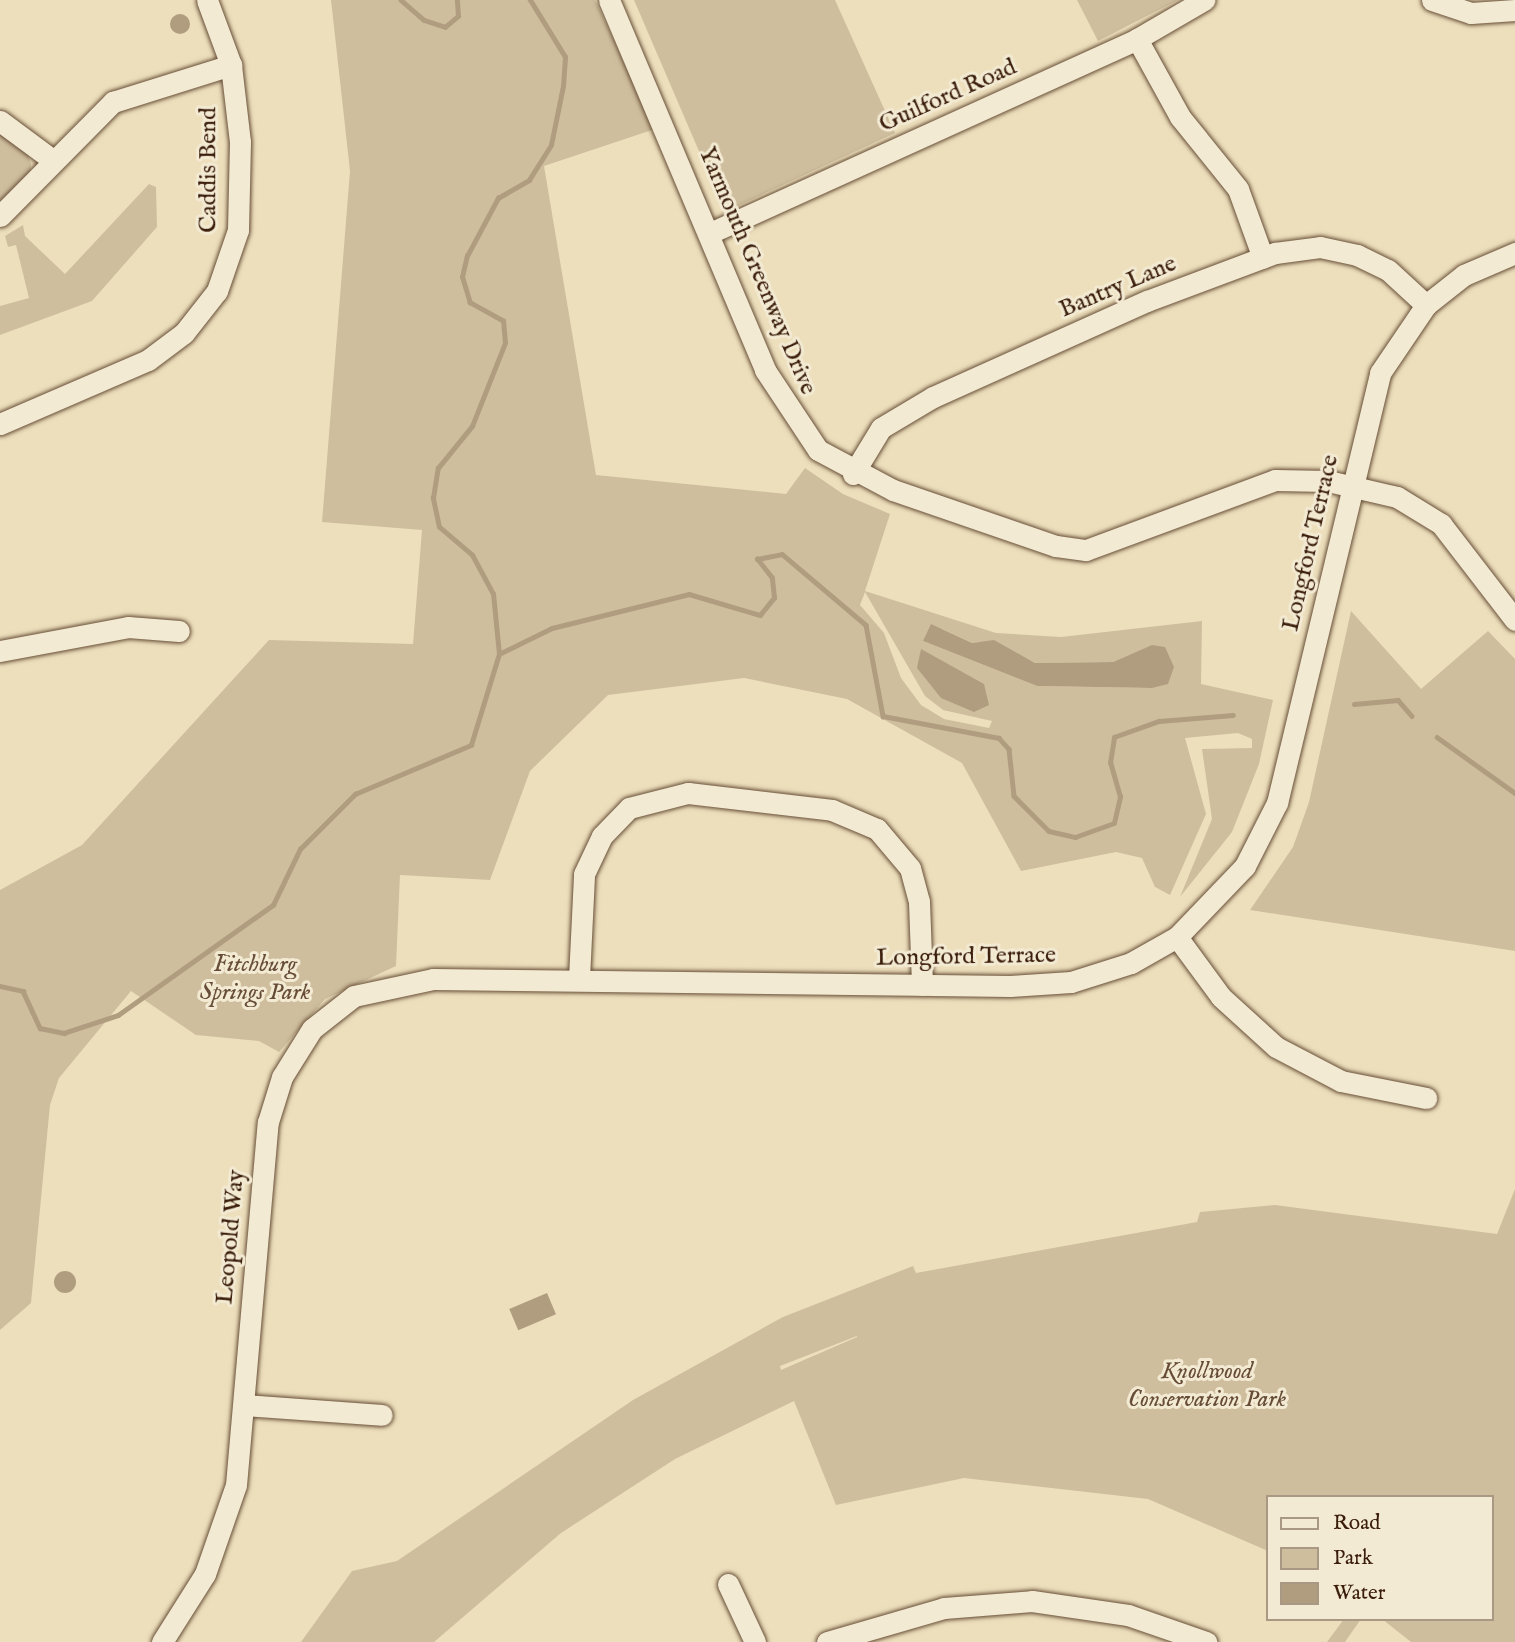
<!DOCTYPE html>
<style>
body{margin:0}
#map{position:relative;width:1515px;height:1642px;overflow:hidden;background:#eddfbc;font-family:"IM FELL English",serif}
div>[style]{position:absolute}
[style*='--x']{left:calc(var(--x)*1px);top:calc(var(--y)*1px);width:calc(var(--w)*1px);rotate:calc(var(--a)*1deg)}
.green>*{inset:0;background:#cfbe9e}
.water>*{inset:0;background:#b09d80;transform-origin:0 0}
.round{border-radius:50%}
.stream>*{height:4.5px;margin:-2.25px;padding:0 2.25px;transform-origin:2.25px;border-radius:2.25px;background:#b09d80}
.roads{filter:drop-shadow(0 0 2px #674e37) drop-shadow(0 0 2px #674e37)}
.minor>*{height:21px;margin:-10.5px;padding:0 10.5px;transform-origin:10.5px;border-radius:10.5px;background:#f3ead3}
span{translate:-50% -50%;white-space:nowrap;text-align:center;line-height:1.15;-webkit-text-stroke:6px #f3ead3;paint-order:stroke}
.street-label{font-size:24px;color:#3a1d0b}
.park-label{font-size:24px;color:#674d37;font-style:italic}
.legend{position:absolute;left:1266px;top:1495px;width:228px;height:126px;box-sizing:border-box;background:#f3ead3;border:2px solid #a99883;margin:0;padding:9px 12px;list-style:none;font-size:21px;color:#3a1d0b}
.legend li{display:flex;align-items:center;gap:14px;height:35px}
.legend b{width:35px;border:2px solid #a99883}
</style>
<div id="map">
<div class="green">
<div style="clip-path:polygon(evenodd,331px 0,595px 0,655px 129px,544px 166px,596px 475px,786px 494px,805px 468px,843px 494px,890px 514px,865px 591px,996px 633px,1061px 637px,1202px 621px,1201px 684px,1273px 700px,1259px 764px,1232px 832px,1180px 897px,1212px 819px,1202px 749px,1252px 748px,1252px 739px,1238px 733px,1185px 738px,1206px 814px,1170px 895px,1155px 887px,1142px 858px,1116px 852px,1021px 871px,962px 763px,847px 699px,744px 678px,608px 695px,530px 771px,490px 880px,400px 875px,396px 966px,325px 999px,279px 1052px,259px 1041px,196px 1035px,131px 991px,59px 1078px,50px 1105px,31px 1303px,0 1330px,0 890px,82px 845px,269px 640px,413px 644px,422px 530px,322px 522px,350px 171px,331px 0,865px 592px,925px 696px,943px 710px,992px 721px,989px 728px,944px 719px,921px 705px,901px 678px,884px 633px,860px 605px,865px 592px,331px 0,942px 629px,972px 643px,994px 641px,1035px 663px,1113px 662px,1153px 645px,1152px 688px,1037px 686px,923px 641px,942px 629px)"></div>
<div style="clip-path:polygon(634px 0,835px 0,895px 133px,733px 208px,723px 207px)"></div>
<div style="clip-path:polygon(1077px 0,1178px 0,1098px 41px)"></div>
<div style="clip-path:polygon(0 134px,27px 153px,31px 164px,30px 174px,0 202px)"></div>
<div style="clip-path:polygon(149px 184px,156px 187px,157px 227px,92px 301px,0 335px,0 306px,29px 298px,16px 245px,8px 247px,5px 236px,23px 225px,25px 236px,65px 274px)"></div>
<div style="clip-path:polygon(1351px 611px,1421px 689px,1488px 631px,1515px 659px,1515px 951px,1250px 910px,1293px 847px,1309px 802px)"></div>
<div style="clip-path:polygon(evenodd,1515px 1189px,1515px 1642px,1411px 1642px,1382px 1619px,1492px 1619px,1492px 1497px,1268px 1497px,1268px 1551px,1148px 1499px,964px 1478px,836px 1505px,794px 1401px,675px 1459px,561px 1533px,434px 1642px,301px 1642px,352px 1571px,397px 1561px,633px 1400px,783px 1317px,913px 1266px,916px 1273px,1197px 1222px,1200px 1212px,1275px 1205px,1497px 1234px,1515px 1189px,857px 1336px,857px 1337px,781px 1370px,780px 1366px,857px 1336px)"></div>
<div style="clip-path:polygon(1344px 1619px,1361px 1619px,1345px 1642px,1327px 1642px)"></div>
</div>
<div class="water">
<div class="round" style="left:170px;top:14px;width:20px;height:20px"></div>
<div style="clip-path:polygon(931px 624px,972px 643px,994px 640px,1035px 663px,1113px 662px,1152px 645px,1165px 647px,1174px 667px,1168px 684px,1152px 688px,1037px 686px,923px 641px)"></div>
<div style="clip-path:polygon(921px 649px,984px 684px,989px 705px,974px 712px,941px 698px,917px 668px)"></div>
<div class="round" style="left:54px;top:1271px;width:22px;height:22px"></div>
<div style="left:547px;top:1293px;width:23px;height:41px;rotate:67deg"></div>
</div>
<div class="stream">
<div style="--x:401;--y:0;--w:30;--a:41"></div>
<div style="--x:424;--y:20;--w:22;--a:18"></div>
<div style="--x:445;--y:27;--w:17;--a:-40"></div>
<div style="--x:458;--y:16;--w:16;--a:-94"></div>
<div style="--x:499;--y:654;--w:59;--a:-26.1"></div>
<div style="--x:552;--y:628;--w:141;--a:-13.9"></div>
<div style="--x:689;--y:594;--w:74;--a:16.5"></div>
<div style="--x:760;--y:615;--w:22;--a:-51"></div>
<div style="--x:774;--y:598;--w:20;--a:-96"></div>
<div style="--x:772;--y:578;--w:24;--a:-128"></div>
<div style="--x:757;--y:559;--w:25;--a:-11"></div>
<div style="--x:782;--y:554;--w:110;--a:40.2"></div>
<div style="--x:866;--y:625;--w:93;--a:79.4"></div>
<div style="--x:883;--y:716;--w:118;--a:10.7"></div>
<div style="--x:999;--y:738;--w:15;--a:48"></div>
<div style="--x:1009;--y:749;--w:47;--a:83.9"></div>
<div style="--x:1014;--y:796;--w:49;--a:45"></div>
<div style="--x:1049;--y:831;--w:27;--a:13"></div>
<div style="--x:1075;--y:837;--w:41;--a:-19.7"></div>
<div style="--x:1114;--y:823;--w:27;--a:-77"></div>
<div style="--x:1120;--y:797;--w:35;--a:-106"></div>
<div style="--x:1110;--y:763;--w:26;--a:-81"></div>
<div style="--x:1114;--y:737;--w:48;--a:-19.6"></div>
<div style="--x:1159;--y:721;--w:74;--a:-4.6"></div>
<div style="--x:1354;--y:704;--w:44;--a:-5.2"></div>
<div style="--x:1398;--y:700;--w:21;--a:49"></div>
<div style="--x:1437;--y:737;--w:96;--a:35.7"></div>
<div style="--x:0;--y:986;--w:24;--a:12"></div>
<div style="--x:23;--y:991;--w:41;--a:65.3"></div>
<div style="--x:40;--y:1028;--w:25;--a:12"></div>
<div style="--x:64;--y:1033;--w:57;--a:-18.4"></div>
<div style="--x:118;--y:1015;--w:190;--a:-35.4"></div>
<div style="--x:273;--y:905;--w:62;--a:-64.3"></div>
<div style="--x:300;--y:849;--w:78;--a:-45"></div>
<div style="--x:355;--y:794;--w:126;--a:-22.9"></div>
<div style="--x:471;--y:745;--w:95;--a:-72.9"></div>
<div style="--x:499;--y:654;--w:60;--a:-95.7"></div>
<div style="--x:493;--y:594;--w:44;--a:-118.3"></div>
<div style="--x:472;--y:555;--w:43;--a:-139.7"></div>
<div style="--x:439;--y:527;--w:30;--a:-102"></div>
<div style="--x:433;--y:498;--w:30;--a:-81"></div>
<div style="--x:438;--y:468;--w:54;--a:-51"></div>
<div style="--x:472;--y:426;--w:89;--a:-68.3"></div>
<div style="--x:505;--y:343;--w:22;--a:-95"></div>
<div style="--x:503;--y:321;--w:38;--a:-151"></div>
<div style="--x:470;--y:303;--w:27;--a:-107"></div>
<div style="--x:462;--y:277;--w:22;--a:-77"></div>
<div style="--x:467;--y:256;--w:66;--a:-61.9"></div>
<div style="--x:498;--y:198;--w:36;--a:-30"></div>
<div style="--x:529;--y:180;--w:41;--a:-57.8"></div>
<div style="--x:551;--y:145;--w:60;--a:-78.5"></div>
<div style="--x:563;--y:86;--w:29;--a:-86"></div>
<div style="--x:565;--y:57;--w:67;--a:-121.6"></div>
</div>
<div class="roads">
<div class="minor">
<div style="--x:609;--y:0;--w:402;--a:67.1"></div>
<div style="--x:765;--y:370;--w:96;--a:56.5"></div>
<div style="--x:818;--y:450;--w:85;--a:28.1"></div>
<div style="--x:893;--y:490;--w:172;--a:19"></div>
<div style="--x:1056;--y:546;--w:30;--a:8"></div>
<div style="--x:1086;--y:550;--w:202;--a:-20.3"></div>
<div style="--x:1275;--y:480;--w:53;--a:1.1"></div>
<div style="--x:1328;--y:481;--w:71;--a:13.1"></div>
<div style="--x:1397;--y:497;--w:52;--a:31.5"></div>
<div style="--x:1441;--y:524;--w:121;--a:52.4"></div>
<div style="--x:1432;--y:0;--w:41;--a:18.4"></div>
<div style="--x:1471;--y:13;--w:44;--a:-3.9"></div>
<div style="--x:1137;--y:39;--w:89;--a:61.1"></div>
<div style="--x:1180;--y:117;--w:92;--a:51.1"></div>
<div style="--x:1238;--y:189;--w:73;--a:70.1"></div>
<div style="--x:0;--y:121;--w:67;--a:36.5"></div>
<div style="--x:0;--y:216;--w:161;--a:-45.3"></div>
<div style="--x:113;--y:102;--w:124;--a:-17.4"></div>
<div style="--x:710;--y:233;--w:469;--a:-24.4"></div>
<div style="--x:1137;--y:39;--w:78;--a:-30.2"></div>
<div style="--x:0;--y:424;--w:161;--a:-23.4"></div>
<div style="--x:148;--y:360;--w:45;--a:-36.9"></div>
<div style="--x:184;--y:333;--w:53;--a:-51.8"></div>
<div style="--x:217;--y:291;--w:65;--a:-71"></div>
<div style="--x:238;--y:230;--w:88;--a:-88.7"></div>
<div style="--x:240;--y:142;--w:78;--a:-96.7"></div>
<div style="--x:231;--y:65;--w:69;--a:-110.3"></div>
<div style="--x:853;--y:474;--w:54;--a:-58.7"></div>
<div style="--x:881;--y:428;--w:61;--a:-30.8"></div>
<div style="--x:933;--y:397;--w:235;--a:-24.2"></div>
<div style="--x:1147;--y:301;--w:137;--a:-20.6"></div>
<div style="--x:1275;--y:253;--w:45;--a:-7.6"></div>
<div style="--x:1320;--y:247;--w:38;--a:12"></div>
<div style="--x:1357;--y:255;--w:34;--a:26"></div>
<div style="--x:1388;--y:270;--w:52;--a:42.6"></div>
<div style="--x:0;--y:651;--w:130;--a:-10.6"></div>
<div style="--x:128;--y:627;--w:51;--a:4.5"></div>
<div style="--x:1177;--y:937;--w:74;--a:53.7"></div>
<div style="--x:1221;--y:997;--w:74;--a:42.3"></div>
<div style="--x:1276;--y:1047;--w:73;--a:27.6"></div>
<div style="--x:1341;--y:1081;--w:87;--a:11.3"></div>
<div style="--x:579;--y:978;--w:104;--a:-87.2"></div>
<div style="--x:584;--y:874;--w:42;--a:-64.7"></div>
<div style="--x:602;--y:836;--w:39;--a:-46"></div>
<div style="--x:629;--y:808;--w:61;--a:-14.3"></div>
<div style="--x:688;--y:793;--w:145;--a:6.7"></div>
<div style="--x:832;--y:810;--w:49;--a:22.9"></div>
<div style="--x:877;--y:829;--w:51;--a:49.8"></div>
<div style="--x:910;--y:868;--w:35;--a:75"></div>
<div style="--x:919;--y:902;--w:83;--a:87.9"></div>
<div style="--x:244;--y:1405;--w:138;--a:4.1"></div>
<div style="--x:728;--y:1584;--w:64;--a:65"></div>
<div style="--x:162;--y:1642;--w:80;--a:-57.7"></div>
<div style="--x:205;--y:1574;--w:94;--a:-70.8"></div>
<div style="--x:236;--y:1485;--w:364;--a:-85"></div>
<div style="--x:268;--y:1122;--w:47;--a:-72.7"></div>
<div style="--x:282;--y:1077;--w:57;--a:-58"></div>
<div style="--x:312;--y:1029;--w:53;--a:-38.2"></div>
<div style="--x:354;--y:996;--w:81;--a:-12.1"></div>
<div style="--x:433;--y:979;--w:577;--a:0.7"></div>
<div style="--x:1010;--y:986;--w:61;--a:-3.8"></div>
<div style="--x:1071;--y:982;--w:63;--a:-17.6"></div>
<div style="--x:1131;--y:963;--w:53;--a:-29.5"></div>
<div style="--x:1177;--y:937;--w:98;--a:-46.2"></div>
<div style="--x:1245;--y:866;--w:71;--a:-63.1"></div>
<div style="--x:1277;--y:803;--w:442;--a:-76.5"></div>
<div style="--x:1380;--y:373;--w:82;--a:-55.9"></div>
<div style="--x:1426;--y:305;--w:48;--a:-38.3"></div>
<div style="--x:1464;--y:275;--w:56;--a:-23.3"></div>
<div style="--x:827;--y:1642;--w:122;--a:-16.2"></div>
<div style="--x:944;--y:1608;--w:88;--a:-4.5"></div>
<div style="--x:1032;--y:1601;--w:97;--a:8.3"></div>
<div style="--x:1128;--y:1615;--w:83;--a:19.1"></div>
</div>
</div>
<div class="street-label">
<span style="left:948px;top:96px;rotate:-24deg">Guilford Road</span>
<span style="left:209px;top:170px;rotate:-90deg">Caddis Bend</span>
<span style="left:757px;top:271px;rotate:67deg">Yarmouth Greenway Drive</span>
<span style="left:1118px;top:287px;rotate:-23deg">Bantry Lane</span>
<span style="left:1311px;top:543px;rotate:-77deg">Longford Terrace</span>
<span style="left:966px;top:957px;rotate:-1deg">Longford Terrace</span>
<span style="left:231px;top:1237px;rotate:-85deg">Leopold Way</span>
</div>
<div class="park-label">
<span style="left:255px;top:979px">Fitchburg<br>Springs Park</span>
<span style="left:1207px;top:1386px">Knollwood<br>Conservation Park</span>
</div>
<ul class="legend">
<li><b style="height:9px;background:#f3ead3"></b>Road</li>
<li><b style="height:19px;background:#cfbe9e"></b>Park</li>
<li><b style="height:19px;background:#b09d80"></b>Water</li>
</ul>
</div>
